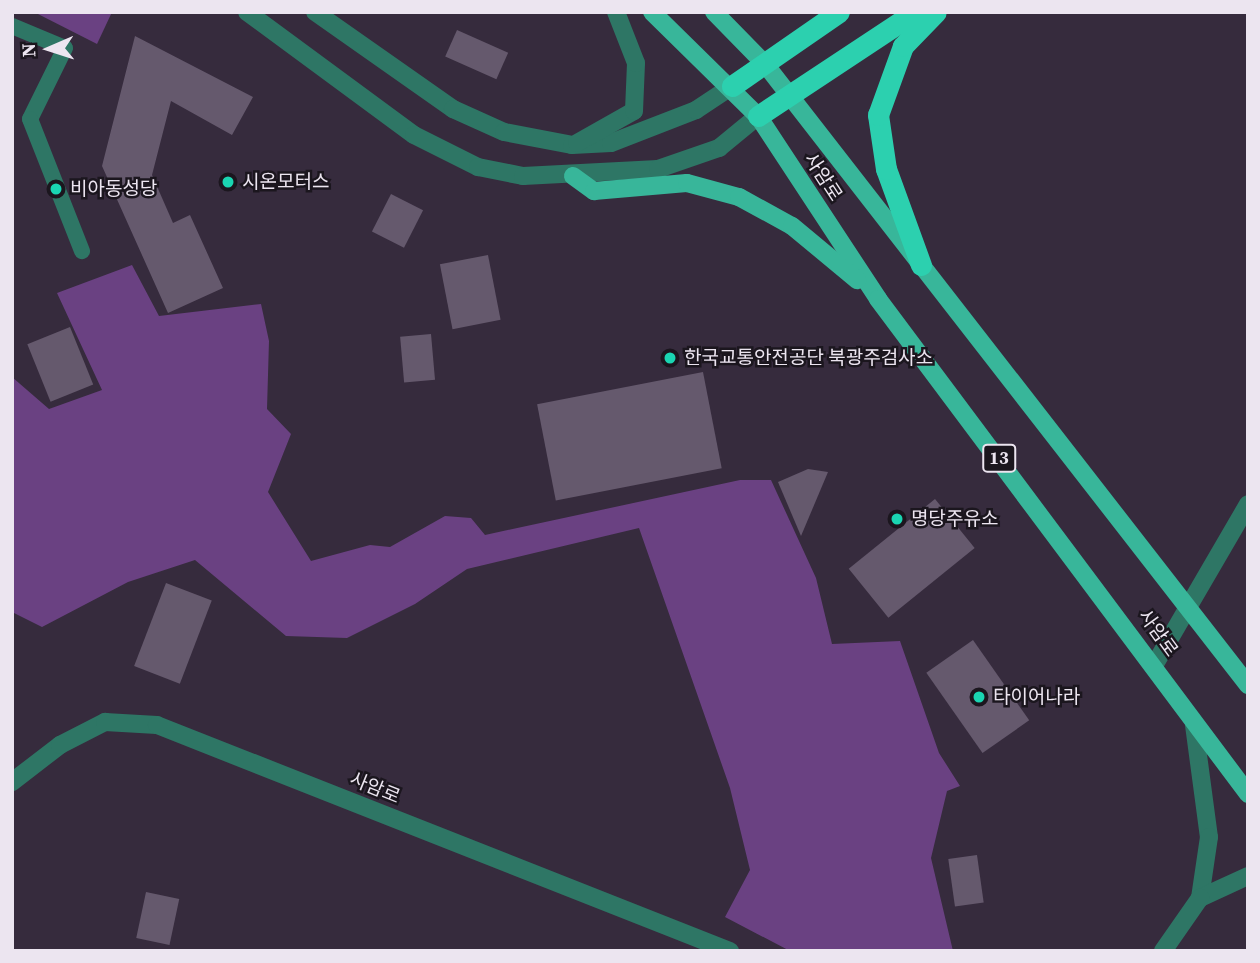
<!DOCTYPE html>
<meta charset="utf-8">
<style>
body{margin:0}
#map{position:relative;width:1260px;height:963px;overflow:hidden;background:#362b3d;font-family:"Source Serif 4","Noto Sans KR",serif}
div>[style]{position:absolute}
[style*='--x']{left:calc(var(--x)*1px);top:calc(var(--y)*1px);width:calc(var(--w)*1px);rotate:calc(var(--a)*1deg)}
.forest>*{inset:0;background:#6a4182}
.building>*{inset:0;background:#65596d;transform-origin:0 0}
.service>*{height:16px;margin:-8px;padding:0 8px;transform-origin:8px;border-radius:8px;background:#2e7665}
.minor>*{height:18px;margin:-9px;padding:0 9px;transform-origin:9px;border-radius:9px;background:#2e7665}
.primary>*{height:18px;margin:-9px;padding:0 9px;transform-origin:9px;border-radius:9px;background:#38b69a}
.motorway>*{height:21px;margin:-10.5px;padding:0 10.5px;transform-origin:10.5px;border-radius:10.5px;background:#2cd0af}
.dots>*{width:19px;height:19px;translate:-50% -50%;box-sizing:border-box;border:4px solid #1b161e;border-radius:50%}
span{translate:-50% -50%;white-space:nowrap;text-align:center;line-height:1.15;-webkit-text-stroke:5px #1b161e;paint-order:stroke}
.shield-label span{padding:2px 5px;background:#1b161e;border:2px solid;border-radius:5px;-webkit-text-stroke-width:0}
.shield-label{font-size:18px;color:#ece5f0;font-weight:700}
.street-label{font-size:19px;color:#ece5f0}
.poi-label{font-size:19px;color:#ece5f0}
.left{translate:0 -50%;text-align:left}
.frame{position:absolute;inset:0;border:14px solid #ece5f0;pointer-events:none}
.north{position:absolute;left:14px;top:14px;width:70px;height:70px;-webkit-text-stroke:5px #1b161e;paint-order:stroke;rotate:267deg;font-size:19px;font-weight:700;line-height:28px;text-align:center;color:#ece5f0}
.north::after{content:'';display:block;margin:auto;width:24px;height:32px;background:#ece5f0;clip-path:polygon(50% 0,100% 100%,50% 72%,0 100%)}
</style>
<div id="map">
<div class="forest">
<div style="clip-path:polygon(34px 12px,112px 12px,97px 44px)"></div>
<div style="clip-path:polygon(132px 265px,159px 316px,261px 304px,269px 341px,267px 409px,291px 434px,268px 492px,311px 561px,370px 545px,390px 547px,445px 516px,471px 518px,485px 535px,740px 480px,771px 480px,816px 578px,832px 644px,900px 641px,939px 753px,960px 786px,947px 791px,931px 858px,953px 951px,790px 951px,725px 917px,750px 870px,730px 788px,639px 528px,467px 569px,415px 604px,347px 638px,286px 636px,195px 560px,128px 582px,42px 627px,12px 612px,12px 377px,49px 409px,102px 390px,57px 293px)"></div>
</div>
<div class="building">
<div style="left:457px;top:30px;width:56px;height:29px;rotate:24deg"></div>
<div style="clip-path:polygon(135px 36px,253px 97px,232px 135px,171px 101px,152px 175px,173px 223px,190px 215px,223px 288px,168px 313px,102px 166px)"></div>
<div style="left:391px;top:194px;width:36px;height:42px;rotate:27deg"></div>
<div style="left:488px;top:255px;width:66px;height:49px;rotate:79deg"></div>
<div style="left:70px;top:327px;width:62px;height:46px;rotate:68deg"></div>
<div style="left:431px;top:334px;width:46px;height:31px;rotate:85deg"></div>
<div style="left:703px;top:372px;width:98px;height:169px;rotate:79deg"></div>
<div style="clip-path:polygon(808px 469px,828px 472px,801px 536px,778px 482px)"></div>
<div style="left:935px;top:499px;width:63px;height:111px;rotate:51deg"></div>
<div style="left:166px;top:583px;width:49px;height:89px;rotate:21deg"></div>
<div style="left:973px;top:640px;width:98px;height:57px;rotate:55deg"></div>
<div style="left:977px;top:855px;width:48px;height:29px;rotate:82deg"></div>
<div style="left:146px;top:892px;width:34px;height:47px;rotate:12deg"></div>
</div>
<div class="service">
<div style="--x:12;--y:26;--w:57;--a:22.5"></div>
<div style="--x:65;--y:48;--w:79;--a:116.2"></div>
<div style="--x:30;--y:119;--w:142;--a:68.5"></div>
</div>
<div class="minor">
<div style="--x:247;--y:12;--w:207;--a:36.4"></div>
<div style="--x:414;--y:135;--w:72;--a:26.6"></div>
<div style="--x:478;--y:167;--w:46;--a:11.3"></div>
<div style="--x:523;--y:176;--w:135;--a:-3"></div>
<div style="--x:658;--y:169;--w:65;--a:-19"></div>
<div style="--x:719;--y:148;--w:50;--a:-39.4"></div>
<div style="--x:315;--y:12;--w:169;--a:35.1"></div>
<div style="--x:453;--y:109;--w:56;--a:24.3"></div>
<div style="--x:504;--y:132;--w:69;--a:10.8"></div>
<div style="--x:572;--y:145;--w:39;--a:-3"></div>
<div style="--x:611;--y:143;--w:91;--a:-21.2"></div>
<div style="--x:696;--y:110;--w:43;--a:-33.7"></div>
<div style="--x:577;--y:143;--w:65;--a:-29.3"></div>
<div style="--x:634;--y:111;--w:48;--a:-87.6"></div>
<div style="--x:636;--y:63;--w:55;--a:-111.4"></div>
<div style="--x:1155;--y:664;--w:185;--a:-59.8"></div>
<div style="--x:1194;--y:725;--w:113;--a:82.4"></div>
<div style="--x:1209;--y:837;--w:62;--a:98.4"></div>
<div style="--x:1200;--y:898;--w:53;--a:-24.6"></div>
<div style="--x:12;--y:782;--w:61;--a:-37.6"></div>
<div style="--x:60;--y:745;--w:51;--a:-27.1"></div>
<div style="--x:105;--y:722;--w:52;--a:3.3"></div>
<div style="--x:157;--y:725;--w:616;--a:21.53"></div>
<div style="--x:1163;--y:951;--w:65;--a:-55.1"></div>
</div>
<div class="primary">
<div style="--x:652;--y:12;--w:148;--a:44.5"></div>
<div style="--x:758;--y:116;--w:219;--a:56.7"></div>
<div style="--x:878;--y:299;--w:618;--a:53.22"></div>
<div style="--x:714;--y:12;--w:73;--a:45.6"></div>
<div style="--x:765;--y:64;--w:787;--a:52.13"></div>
<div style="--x:573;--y:176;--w:26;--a:36"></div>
<div style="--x:594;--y:191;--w:93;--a:-4.9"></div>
<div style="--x:687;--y:183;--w:54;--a:15.1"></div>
<div style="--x:739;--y:197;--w:60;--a:28.7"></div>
<div style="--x:792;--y:226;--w:85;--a:39.7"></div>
</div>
<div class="motorway">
<div style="--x:732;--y:86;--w:130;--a:-34.7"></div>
<div style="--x:758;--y:116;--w:188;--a:-33.5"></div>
<div style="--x:921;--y:265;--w:102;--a:-110"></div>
<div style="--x:886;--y:169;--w:55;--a:-98.4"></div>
<div style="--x:878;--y:115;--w:73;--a:-70.1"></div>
<div style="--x:903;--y:46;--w:47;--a:-45.9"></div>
</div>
<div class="dots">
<div style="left:228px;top:182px;background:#1ad5b2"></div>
<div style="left:56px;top:189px;background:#1ad5b2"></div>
<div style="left:670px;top:358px;background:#1ad5b2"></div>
<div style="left:897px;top:519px;background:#1ad5b2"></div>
<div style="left:979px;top:697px;background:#1ad5b2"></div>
</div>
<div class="shield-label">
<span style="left:999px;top:458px">13</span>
</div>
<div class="street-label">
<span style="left:823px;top:177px;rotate:57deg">사암로</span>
<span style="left:1158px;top:633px;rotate:54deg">사암로</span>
<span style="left:375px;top:788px;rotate:22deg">사암로</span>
</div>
<div class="poi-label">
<span class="left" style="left:242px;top:182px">시온모터스</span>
<span class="left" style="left:70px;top:189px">비아동성당</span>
<span class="left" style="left:684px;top:358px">한국교통안전공단 북광주검사소</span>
<span class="left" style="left:911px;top:519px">명당주유소</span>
<span class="left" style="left:993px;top:697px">타이어나라</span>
</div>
<div class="frame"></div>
<div class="north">N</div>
</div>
